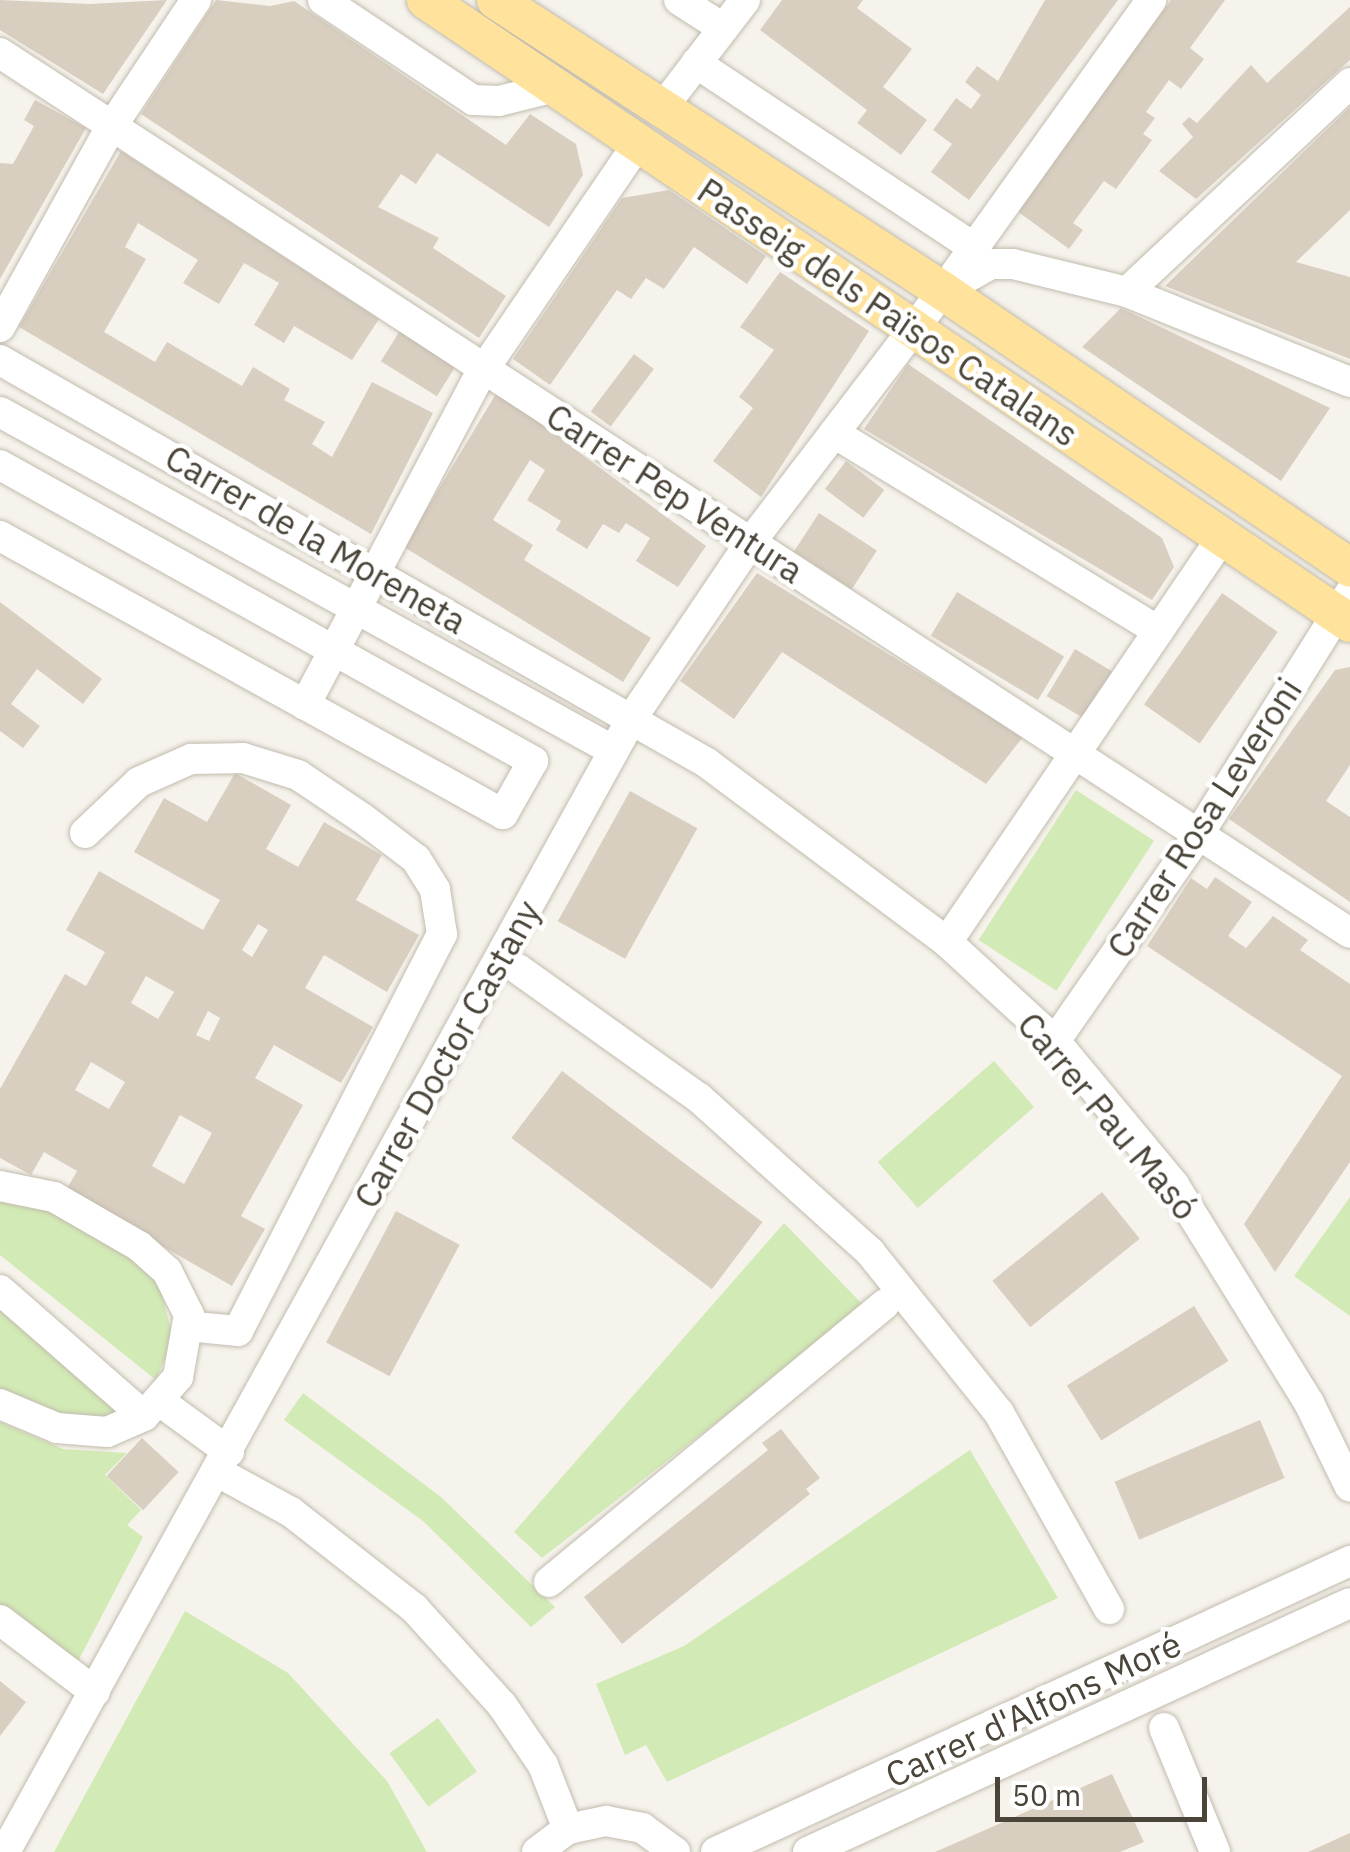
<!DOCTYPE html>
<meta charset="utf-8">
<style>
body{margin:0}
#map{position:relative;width:1350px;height:1852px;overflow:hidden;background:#f6f3ec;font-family:"IBM Plex Sans",sans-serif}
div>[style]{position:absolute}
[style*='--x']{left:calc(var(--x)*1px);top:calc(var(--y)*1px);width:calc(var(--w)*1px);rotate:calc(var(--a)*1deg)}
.green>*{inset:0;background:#d2eab5;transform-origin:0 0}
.building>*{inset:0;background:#d8cfc1;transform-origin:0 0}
.roads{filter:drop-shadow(0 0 2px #c2bbae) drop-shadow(0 0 2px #c2bbae)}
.minor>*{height:30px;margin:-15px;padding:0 15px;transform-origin:15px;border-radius:15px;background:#fff}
.major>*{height:38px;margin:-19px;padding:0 19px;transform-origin:19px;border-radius:19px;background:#ffe39c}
span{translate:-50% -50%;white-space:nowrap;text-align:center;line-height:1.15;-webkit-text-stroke:9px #fff;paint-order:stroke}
.street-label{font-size:35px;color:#4b4439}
.scale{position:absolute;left:995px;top:1777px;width:212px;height:45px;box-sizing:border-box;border:5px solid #4b4439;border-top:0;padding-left:12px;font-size:30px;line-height:35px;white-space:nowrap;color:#4b4439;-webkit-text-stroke:8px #fff;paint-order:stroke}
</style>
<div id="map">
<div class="green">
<div style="left:1076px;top:790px;width:93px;height:179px;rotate:33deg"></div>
<div style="left:994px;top:1061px;width:61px;height:154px;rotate:49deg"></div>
<div style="clip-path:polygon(1350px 1197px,1350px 1316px,1294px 1276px)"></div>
<div style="clip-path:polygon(0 1198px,30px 1201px,119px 1247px,158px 1279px,173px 1338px,156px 1380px,0 1255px)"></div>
<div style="clip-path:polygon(784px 1223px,865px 1307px,542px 1558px,514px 1532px)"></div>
<div style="clip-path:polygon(0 1310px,117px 1402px,115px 1415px,87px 1424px,0 1393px)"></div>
<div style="clip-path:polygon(303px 1393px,441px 1497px,555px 1607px,531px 1627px,423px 1521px,284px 1420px)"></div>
<div style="clip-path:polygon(0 1422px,63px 1449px,127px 1453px,105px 1475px,141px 1510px,127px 1525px,143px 1537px,76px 1665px,0 1606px)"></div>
<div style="clip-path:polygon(970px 1450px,1058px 1598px,667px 1782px,646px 1745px,625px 1755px,596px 1684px,684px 1646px)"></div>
<div style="clip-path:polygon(185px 1611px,288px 1673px,387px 1781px,427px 1852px,54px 1852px)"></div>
<div style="left:438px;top:1718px;width:66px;height:60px;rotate:54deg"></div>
</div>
<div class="building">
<div style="clip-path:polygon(0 0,90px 4px,167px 0,103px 94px,0 30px)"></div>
<div style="clip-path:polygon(216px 0,270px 6px,294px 1px,506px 145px,530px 114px,576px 144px,583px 175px,549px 227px,437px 153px,416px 184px,401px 174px,378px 207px,439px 238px,433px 248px,506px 296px,479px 338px,141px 114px)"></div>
<div style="clip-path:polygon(782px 0,863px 0,857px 8px,912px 49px,883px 87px,927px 120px,901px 155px,857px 123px,867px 110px,760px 30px)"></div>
<div style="clip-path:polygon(1045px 0,1118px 0,969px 200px,931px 172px,952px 144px,933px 130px,956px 98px,971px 109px,981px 95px,965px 82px,977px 66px,998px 81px)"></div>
<div style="clip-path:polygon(1171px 0,1225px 0,1190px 48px,1204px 59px,1181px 89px,1169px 80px,1146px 112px,1155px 118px,1143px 134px,1152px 140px,1116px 189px,1104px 181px,1073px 223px,1083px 230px,1069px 249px,1017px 211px)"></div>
<div style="clip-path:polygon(1350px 7px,1350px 60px,1196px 199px,1159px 171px,1193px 137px,1182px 124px,1189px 117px,1197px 123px,1251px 65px,1267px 83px)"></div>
<div style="clip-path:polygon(35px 100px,86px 128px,0 279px,0 163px,13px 164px,34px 126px,24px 120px)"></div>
<div style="clip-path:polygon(1350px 107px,1350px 210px,1296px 262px,1350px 277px,1350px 359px,1165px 286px)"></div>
<div style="clip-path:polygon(121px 151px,379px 319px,352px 360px,294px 326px,284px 343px,254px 325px,279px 283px,244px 263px,219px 304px,183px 283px,198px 260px,138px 223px,125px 247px,146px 259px,104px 332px,155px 362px,167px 342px,242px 386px,253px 367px,290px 389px,284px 400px,325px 422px,312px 444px,332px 457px,372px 382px,433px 413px,371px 534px,19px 327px)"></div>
<div style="clip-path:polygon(669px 190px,766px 256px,747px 284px,694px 247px,664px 289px,646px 278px,631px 299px,617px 290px,550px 385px,513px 359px,622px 198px)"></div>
<div style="clip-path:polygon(780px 272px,869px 331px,761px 497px,713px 461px,753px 408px,739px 397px,774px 350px,740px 327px)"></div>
<div style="clip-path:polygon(1121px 308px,1330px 408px,1281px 481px,1082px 347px)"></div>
<div style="left:401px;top:329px;width:66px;height:38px;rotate:32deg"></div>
<div style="left:634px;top:354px;width:25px;height:72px;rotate:37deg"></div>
<div style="clip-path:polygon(908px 364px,1162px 538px,1174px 567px,1152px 600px,864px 429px)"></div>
<div style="clip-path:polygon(497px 392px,706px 546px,678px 587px,636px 561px,650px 538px,626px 523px,619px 533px,603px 524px,587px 549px,556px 530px,561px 521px,527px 500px,545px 470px,530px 460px,493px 520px,533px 545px,524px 560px,651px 638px,623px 682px,404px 547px)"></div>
<div style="left:846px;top:461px;width:48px;height:35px;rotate:37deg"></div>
<div style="left:819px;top:513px;width:69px;height:46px;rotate:33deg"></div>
<div style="clip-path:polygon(757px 573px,1023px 737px,986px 784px,782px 652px,734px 719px,680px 681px)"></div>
<div style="left:957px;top:592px;width:125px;height:51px;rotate:31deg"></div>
<div style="left:1222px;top:593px;width:68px;height:136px;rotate:35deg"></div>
<div style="clip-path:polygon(0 602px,102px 679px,83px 704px,37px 669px,11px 704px,40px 726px,23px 748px,0 731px)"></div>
<div style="left:1075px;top:649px;width:47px;height:55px;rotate:31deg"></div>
<div style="clip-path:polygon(1350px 667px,1350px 765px,1326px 801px,1350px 817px,1350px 902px,1229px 819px,1335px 670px)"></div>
<div style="clip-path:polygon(evenodd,235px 773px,291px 805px,266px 849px,298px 867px,324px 822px,382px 855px,356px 900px,419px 935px,387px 992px,324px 955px,305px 988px,373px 1027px,341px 1083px,274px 1045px,255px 1078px,303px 1105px,241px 1216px,265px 1229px,232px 1286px,120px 1222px,53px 1213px,77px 1171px,44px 1152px,31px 1175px,0 1158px,0 1089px,65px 974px,86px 986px,105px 952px,66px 930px,99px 871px,203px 930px,220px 900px,134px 852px,164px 798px,207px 822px,235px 773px,258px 924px,268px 930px,252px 957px,242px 950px,258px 924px,235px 773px,146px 976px,174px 992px,158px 1019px,131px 1003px,146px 976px,235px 773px,208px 1011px,220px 1018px,209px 1041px,196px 1035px,208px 1011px,235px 773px,91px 1062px,125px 1082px,109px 1109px,75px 1090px,91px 1062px,235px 773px,180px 1115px,212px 1133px,184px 1184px,152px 1166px,180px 1115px)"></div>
<div style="left:630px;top:791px;width:77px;height:149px;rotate:29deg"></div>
<div style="clip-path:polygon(1215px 877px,1252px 902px,1228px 936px,1246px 948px,1273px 916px,1308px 940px,1300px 950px,1350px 984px,1350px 1162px,1275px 1272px,1244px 1224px,1342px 1076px,1147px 946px,1191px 878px,1207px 889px)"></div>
<div style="left:562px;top:1071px;width:251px;height:84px;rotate:37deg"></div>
<div style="left:1102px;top:1192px;width:60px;height:141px;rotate:51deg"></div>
<div style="left:396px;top:1211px;width:72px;height:149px;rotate:28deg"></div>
<div style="left:1194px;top:1306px;width:65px;height:150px;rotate:58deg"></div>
<div style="left:1260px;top:1420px;width:63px;height:158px;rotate:67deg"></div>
<div style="clip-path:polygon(781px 1429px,820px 1478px,806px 1489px,810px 1494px,622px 1644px,584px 1597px,768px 1450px,762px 1443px)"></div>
<div style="left:142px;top:1438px;width:50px;height:52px;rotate:43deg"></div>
<div style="clip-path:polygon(0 1681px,26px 1702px,0 1736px)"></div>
<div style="clip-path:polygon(1112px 1774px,1144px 1842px,1120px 1852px,935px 1852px)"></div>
<div style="clip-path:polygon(1350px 1833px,1350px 1852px,1308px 1852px)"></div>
</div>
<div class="roads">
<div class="minor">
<div style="--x:323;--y:0;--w:180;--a:33.7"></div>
<div style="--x:473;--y:100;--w:26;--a:2"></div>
<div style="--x:499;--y:101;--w:58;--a:-14"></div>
<div style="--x:679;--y:0;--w:52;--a:32.5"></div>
<div style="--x:0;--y:53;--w:1611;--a:33.1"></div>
<div style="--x:696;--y:63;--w:333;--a:33.6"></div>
<div style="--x:663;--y:107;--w:135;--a:-52.5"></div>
<div style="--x:950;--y:287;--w:47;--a:-29.3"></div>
<div style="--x:991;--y:264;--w:22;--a:0"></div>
<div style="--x:1013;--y:264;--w:117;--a:13.8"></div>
<div style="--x:1127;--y:292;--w:240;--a:22"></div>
<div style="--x:1127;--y:292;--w:306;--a:-43.1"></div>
<div style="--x:0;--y:327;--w:223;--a:-61"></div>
<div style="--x:108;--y:132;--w:159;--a:-56.3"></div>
<div style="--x:0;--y:360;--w:814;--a:29.68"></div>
<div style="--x:707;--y:763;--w:299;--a:36.7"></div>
<div style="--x:947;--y:942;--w:147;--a:42.5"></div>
<div style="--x:1055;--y:1041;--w:187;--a:50.4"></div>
<div style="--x:1174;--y:1185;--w:256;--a:58.2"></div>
<div style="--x:1309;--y:1403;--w:93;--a:64"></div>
<div style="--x:0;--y:412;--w:701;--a:28.9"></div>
<div style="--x:834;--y:433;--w:380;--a:31.4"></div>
<div style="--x:0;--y:465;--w:610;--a:29.05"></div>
<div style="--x:533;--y:761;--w:61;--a:119.5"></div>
<div style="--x:503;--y:814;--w:575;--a:-151.07"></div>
<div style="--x:305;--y:705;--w:374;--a:-62.1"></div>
<div style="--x:480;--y:375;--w:281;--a:-55.7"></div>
<div style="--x:85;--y:833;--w:74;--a:-43.4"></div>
<div style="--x:139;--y:782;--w:57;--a:-23.9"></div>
<div style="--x:191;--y:759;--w:52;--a:-1.1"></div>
<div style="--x:243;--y:758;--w:58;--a:17.2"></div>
<div style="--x:298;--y:775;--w:77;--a:33.9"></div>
<div style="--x:362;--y:818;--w:68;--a:37.2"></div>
<div style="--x:416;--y:859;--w:36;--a:58"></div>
<div style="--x:435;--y:890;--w:45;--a:81"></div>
<div style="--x:442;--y:934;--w:446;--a:117.2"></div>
<div style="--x:238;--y:1331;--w:51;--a:-174.4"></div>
<div style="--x:947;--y:942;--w:490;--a:-55.8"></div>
<div style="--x:518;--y:969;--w:222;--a:35.5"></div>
<div style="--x:699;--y:1098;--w:230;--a:42"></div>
<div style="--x:870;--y:1252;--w:206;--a:51.3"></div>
<div style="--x:999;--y:1413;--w:225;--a:60.7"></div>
<div style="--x:1055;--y:1041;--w:254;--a:-55.2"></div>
<div style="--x:1200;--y:832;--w:282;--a:-57.9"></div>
<div style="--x:0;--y:1186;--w:55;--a:11.5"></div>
<div style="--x:54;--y:1197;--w:98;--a:30"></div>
<div style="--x:139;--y:1246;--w:38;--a:42"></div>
<div style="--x:167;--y:1271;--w:49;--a:63.4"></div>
<div style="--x:189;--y:1315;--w:63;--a:100.1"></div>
<div style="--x:178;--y:1377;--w:52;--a:131.1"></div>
<div style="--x:144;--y:1416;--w:40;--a:156.6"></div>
<div style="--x:107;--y:1432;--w:50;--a:-175.4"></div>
<div style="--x:57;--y:1428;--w:62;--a:-157.2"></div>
<div style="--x:0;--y:1290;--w:191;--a:41.2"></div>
<div style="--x:158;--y:1400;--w:88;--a:36.2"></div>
<div style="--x:218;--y:1472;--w:83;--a:28.7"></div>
<div style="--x:291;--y:1512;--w:156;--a:38"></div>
<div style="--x:414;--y:1608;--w:131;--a:47.8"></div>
<div style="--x:502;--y:1705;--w:73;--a:55.7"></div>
<div style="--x:543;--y:1765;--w:69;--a:68.7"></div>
<div style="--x:549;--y:1582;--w:436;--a:-39.6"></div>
<div style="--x:0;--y:1620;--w:119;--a:37.2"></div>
<div style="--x:1164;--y:1728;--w:134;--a:67.6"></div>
<div style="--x:5;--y:1852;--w:1296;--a:-61.06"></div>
<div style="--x:632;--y:718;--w:211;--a:-56"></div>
<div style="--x:750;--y:543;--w:317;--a:-52.6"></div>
<div style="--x:943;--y:291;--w:358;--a:-54.4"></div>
<div style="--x:537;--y:1852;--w:39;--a:-37"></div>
<div style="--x:568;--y:1829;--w:39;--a:-12"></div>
<div style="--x:606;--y:1821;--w:37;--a:11"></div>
<div style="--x:642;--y:1828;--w:41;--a:36"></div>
<div style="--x:716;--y:1852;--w:698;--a:-24.65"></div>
<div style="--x:808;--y:1852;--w:596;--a:-24.67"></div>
</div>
<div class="major">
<div style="--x:426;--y:0;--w:1114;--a:33.99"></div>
<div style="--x:496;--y:0;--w:533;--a:33.06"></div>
<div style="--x:943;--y:291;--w:492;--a:34.2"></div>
</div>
</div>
<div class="street-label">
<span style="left:888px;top:312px;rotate:34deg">Passeig dels Països Catalans</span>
<span style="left:675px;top:493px;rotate:33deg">Carrer Pep Ventura</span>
<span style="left:316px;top:539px;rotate:30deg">Carrer de la Moreneta</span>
<span style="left:1204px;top:818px;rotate:-57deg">Carrer Rosa Leveroni</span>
<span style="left:447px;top:1054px;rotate:-61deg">Carrer Doctor Castany</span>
<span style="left:1108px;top:1116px;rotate:50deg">Carrer Pau Masó</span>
<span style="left:1033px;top:1709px;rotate:-25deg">Carrer d'Alfons Moré</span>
</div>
<div class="scale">50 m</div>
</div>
